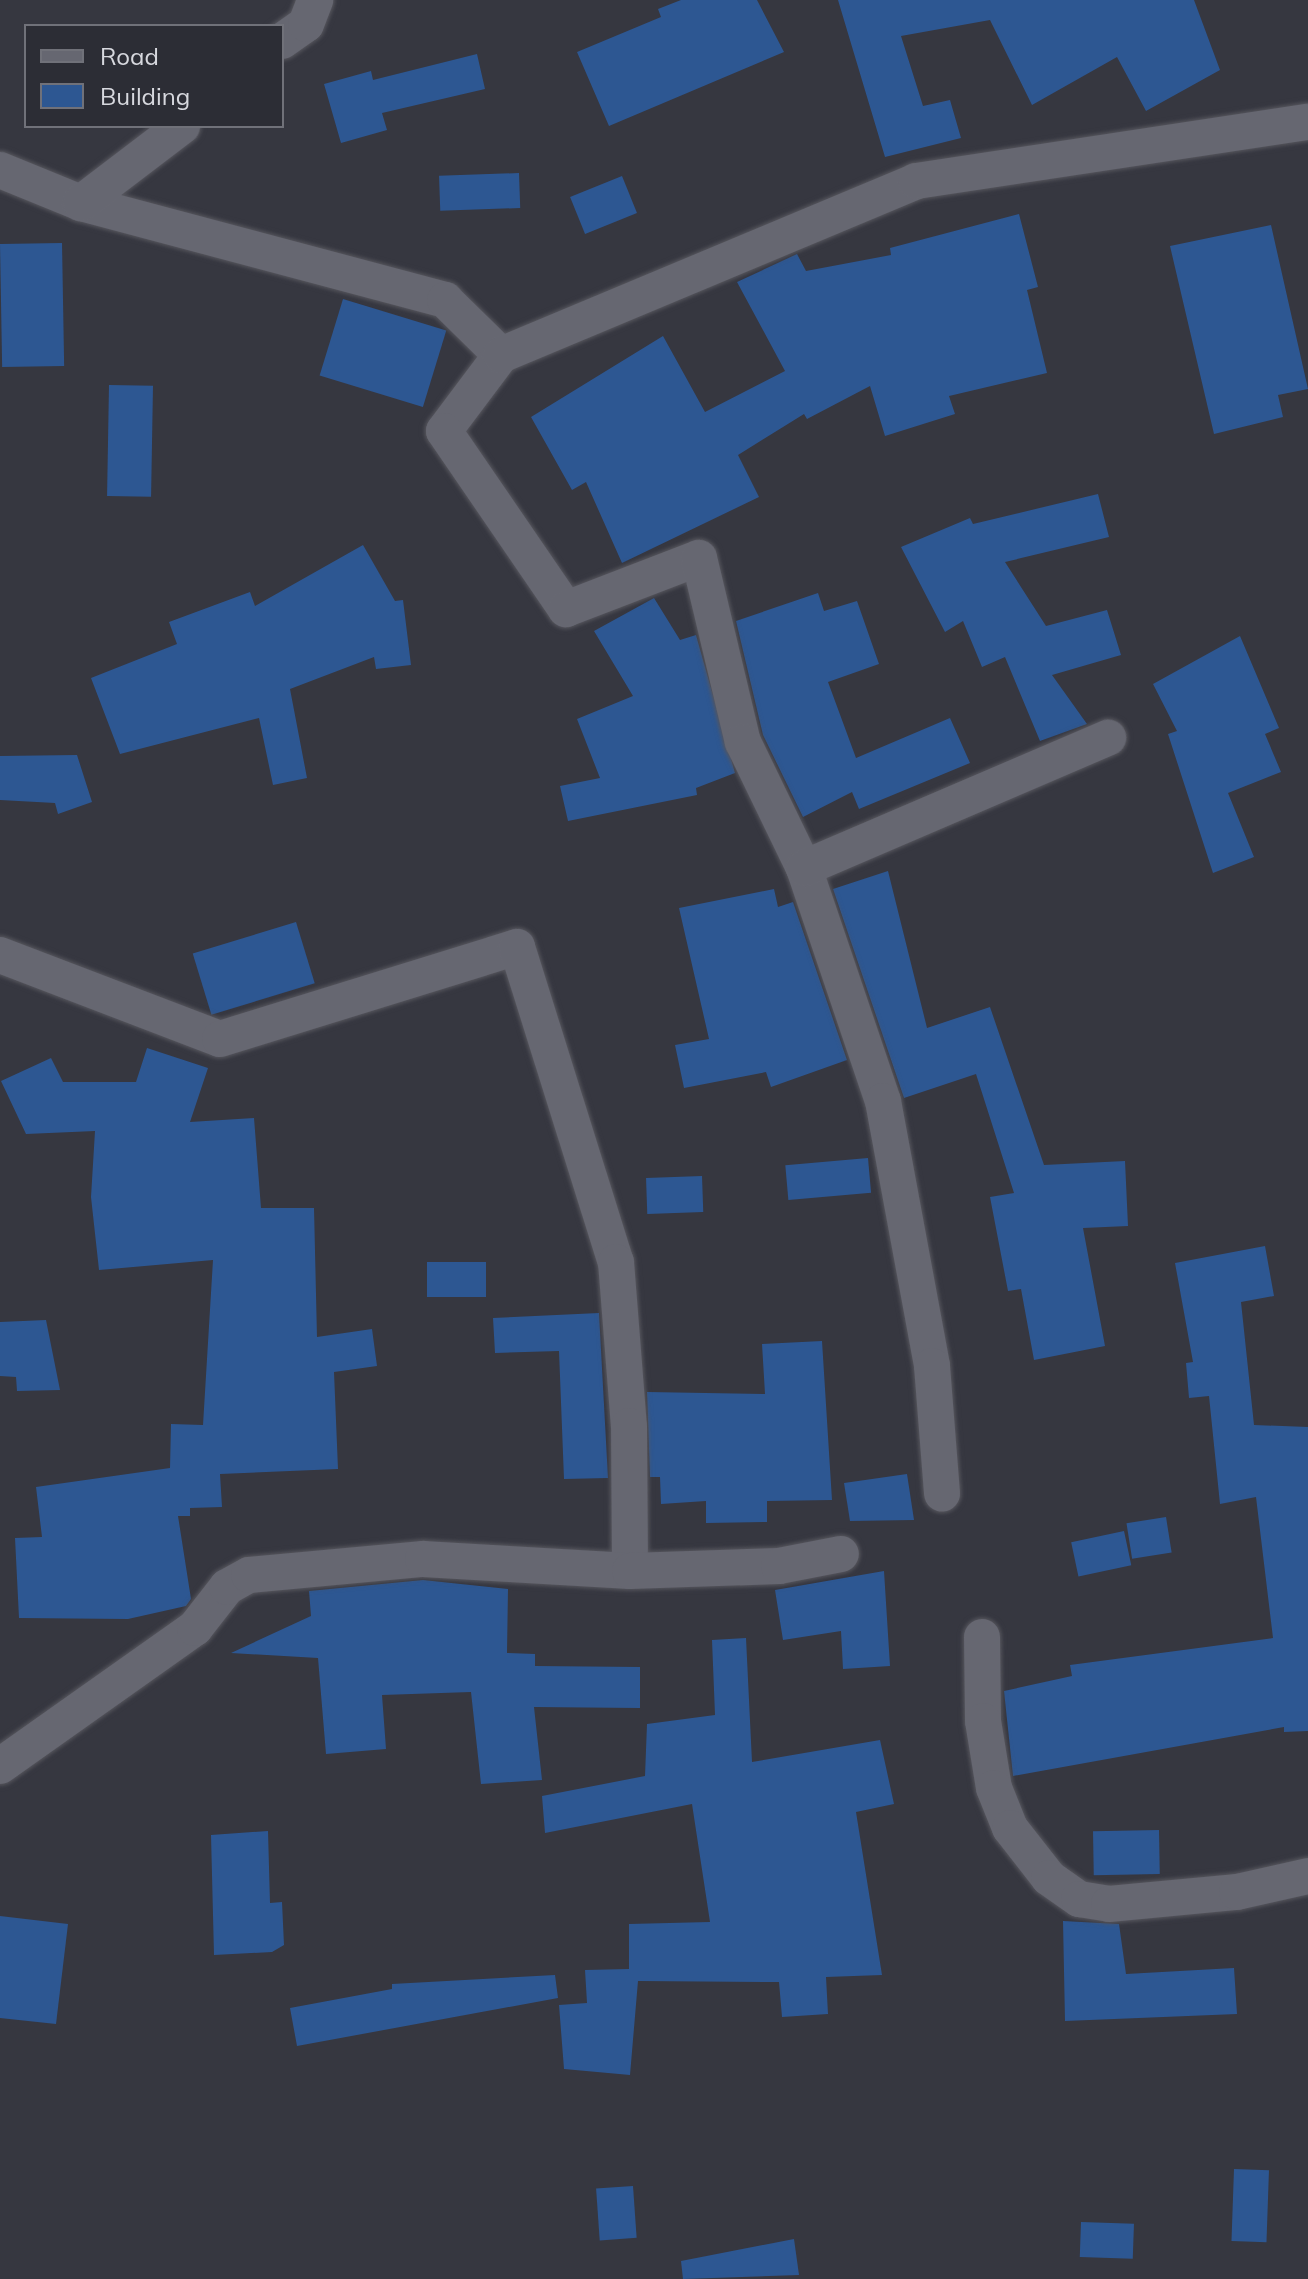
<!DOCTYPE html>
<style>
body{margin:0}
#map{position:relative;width:1308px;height:2279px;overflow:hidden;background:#363740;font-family:Mulish,sans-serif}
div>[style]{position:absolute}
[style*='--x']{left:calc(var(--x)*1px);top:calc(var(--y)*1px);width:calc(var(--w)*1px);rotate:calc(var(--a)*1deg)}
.building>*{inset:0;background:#2d5792;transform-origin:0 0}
.roads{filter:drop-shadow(0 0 2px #56565d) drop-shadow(0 0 2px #56565d)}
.minor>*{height:36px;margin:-18px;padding:0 18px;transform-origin:18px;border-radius:18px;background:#666771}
span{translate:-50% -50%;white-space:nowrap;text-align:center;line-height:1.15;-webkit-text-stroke:6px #2c2d35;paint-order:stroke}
.legend{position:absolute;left:24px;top:24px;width:260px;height:104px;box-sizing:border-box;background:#2c2d35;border:2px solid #707179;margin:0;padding:10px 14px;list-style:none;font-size:24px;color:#d7d8de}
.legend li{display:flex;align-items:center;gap:16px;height:40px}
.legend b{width:40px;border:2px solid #707179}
</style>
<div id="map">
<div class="building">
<div style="clip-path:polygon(681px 0,757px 0,784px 52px,609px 126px,577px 52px,661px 17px,658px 9px)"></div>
<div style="clip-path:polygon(838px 0,1194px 0,1220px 70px,1146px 111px,1117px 57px,1032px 105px,990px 20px,901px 36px,923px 106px,950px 100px,961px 138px,885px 157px)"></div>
<div style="clip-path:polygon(477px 54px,485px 89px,382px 113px,387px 130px,341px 143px,324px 84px,371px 71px,373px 80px)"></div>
<div style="left:519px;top:173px;width:35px;height:80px;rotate:88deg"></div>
<div style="left:622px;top:176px;width:40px;height:56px;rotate:68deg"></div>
<div style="clip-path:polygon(1019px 214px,1038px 287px,1027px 290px,1047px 373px,949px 396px,955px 414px,885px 436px,870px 386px,807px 419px,804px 414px,738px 455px,759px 497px,622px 563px,586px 482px,572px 490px,531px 417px,663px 336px,705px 412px,785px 371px,737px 282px,797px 254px,806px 271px,891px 255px,890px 248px)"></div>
<div style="clip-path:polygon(1271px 225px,1308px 389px,1278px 395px,1283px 417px,1214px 434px,1170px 246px)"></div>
<div style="left:62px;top:243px;width:123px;height:62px;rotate:89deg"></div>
<div style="left:343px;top:299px;width:108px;height:80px;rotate:17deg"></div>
<div style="left:109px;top:385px;width:44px;height:111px;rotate:1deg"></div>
<div style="clip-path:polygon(1098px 494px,1109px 537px,1005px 562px,1046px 626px,1107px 610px,1121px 655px,1052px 675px,1087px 724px,1040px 741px,1005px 657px,982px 667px,963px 621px,945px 632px,901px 547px,970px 518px,973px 524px)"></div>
<div style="clip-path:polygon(363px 545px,395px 601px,403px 600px,411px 665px,376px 669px,374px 657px,290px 689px,307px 778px,273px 785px,259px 718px,120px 754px,91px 678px,177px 644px,169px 622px,250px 592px,255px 606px)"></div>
<div style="clip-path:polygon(818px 593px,824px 611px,857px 601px,879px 664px,828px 682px,856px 758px,950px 718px,970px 763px,859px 809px,852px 792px,803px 817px,763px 735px,736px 621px)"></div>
<div style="clip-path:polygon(654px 598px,680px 640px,696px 635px,735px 773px,696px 788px,697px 795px,568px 821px,560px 786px,600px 778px,577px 719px,633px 696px,594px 631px)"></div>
<div style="clip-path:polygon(1240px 636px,1279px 728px,1265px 734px,1281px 772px,1228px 793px,1254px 857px,1213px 873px,1168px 734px,1177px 731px,1153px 684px)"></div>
<div style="clip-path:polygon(77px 755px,92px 802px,58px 814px,55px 803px,0 800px,0 756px)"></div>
<div style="clip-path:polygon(888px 871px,927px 1028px,990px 1007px,1044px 1165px,1125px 1161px,1128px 1226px,1083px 1228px,1105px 1346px,1034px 1360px,1021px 1289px,1008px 1291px,990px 1197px,1014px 1193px,976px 1074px,904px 1098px,833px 889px)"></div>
<div style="clip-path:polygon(774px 889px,778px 907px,793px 902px,847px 1060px,771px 1087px,766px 1072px,684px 1088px,675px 1045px,709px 1039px,679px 908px)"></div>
<div style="left:296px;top:922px;width:64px;height:108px;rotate:73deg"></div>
<div style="clip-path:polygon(147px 1048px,208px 1068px,190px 1122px,254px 1118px,261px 1208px,314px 1208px,317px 1337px,372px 1329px,377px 1366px,334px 1372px,338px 1469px,220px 1474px,222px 1507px,190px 1508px,190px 1516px,178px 1516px,191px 1599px,186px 1606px,128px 1619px,19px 1618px,15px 1538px,42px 1537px,36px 1487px,170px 1468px,171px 1424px,203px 1425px,213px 1260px,99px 1270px,91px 1197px,95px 1131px,26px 1134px,1px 1081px,51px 1058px,63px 1082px,136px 1082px)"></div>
<div style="left:868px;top:1158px;width:35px;height:83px;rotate:85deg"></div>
<div style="left:702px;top:1176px;width:36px;height:56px;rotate:88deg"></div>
<div style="clip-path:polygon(1265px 1246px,1274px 1296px,1241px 1302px,1254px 1425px,1308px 1427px,1308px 1731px,1284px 1732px,1284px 1727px,1013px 1776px,1004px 1691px,1072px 1676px,1070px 1665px,1273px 1638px,1256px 1497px,1220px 1504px,1209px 1396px,1189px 1398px,1186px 1363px,1193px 1362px,1175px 1263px)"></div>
<div style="left:486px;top:1262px;width:35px;height:59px;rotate:90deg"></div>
<div style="clip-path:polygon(599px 1313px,608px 1478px,564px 1479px,559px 1351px,495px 1353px,493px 1318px)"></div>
<div style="clip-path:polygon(46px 1320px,60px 1390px,17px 1391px,16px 1377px,0 1376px,0 1322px)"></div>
<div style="clip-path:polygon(822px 1341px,832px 1500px,767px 1501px,767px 1522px,706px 1523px,706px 1501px,661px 1504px,660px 1477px,650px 1477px,647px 1392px,765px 1394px,762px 1344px)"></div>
<div style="clip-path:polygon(907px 1474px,914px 1520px,850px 1521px,844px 1483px)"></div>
<div style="left:1166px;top:1517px;width:36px;height:40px;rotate:81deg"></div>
<div style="left:1124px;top:1531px;width:35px;height:54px;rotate:78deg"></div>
<div style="clip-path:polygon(884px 1571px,890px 1666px,843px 1669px,841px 1631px,783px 1640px,775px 1590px)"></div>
<div style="clip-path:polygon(423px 1580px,508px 1589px,507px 1653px,535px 1654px,535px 1666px,640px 1667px,640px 1708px,534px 1707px,542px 1780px,481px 1784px,471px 1692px,382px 1695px,386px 1749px,326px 1754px,318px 1658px,231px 1653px,311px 1616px,309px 1591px)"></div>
<div style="clip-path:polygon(746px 1638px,752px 1762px,880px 1740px,894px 1804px,856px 1812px,882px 1975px,826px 1977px,828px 2014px,782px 2017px,779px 1982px,638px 1981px,630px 2075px,564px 2069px,559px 2005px,587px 2003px,585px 1970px,629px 1969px,629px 1924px,710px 1922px,692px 1804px,545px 1833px,542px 1796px,645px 1776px,647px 1724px,715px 1715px,712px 1640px)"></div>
<div style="left:1159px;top:1830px;width:44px;height:66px;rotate:89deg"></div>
<div style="clip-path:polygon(268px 1831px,270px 1903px,282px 1902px,284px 1945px,272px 1952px,214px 1955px,211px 1835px)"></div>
<div style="clip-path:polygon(0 1916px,68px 1924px,56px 2024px,0 2018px)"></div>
<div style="clip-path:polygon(1063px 1921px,1119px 1924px,1126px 1974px,1234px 1968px,1237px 2014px,1065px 2021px)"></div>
<div style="clip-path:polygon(555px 1975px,558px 1998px,297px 2046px,290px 2008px,392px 1989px,392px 1984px)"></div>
<div style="left:1234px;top:2169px;width:35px;height:72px;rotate:2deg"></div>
<div style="left:633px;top:2186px;width:52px;height:37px;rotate:86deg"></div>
<div style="left:1081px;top:2222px;width:53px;height:35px;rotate:2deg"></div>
<div style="clip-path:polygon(794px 2239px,799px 2275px,683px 2279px,681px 2261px)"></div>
</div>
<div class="roads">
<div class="minor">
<div style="--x:282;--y:41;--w:29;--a:-35"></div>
<div style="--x:306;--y:24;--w:26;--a:-69"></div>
<div style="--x:0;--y:170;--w:87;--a:22.2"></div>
<div style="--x:81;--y:203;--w:377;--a:14.9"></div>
<div style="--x:445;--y:300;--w:78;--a:44.5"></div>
<div style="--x:501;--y:355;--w:95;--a:126.9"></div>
<div style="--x:444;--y:431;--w:216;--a:55.6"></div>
<div style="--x:566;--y:609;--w:142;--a:-21"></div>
<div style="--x:699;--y:558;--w:189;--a:76.6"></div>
<div style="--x:743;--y:742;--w:140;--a:64.2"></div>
<div style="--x:804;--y:868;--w:246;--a:71.3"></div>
<div style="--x:883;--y:1101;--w:269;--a:79.5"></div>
<div style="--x:932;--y:1366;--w:128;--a:85.5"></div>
<div style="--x:81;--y:203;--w:127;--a:-37.3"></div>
<div style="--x:501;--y:355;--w:450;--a:-22.7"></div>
<div style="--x:916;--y:181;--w:396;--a:-8.6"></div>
<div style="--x:804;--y:868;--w:331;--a:-23.2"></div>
<div style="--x:0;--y:955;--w:235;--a:20.9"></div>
<div style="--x:220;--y:1039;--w:311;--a:-17.2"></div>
<div style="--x:517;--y:947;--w:330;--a:72.6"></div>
<div style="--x:616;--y:1262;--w:165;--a:85.5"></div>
<div style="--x:629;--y:1426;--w:145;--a:89.6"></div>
<div style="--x:982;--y:1637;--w:84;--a:89.3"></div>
<div style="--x:983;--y:1721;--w:68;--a:80.7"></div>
<div style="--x:994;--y:1788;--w:43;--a:68.2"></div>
<div style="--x:1010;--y:1828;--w:63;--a:52"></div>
<div style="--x:1049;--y:1878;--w:37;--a:35"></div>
<div style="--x:1079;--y:1899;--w:30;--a:9"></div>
<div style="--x:1109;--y:1904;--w:129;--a:-5.4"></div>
<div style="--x:1237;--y:1892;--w:73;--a:-12.7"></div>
<div style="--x:0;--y:1766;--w:239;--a:-35.3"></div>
<div style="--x:195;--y:1628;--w:52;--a:-52"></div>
<div style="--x:227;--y:1587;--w:25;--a:-29"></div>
<div style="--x:249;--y:1575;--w:175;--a:-5.3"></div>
<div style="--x:423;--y:1559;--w:207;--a:3.3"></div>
<div style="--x:630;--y:1571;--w:149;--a:-1.9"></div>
<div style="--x:779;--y:1566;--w:63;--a:-11"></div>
</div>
</div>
<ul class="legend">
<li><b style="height:10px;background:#666771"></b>Road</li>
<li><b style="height:22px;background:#2d5792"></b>Building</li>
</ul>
</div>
